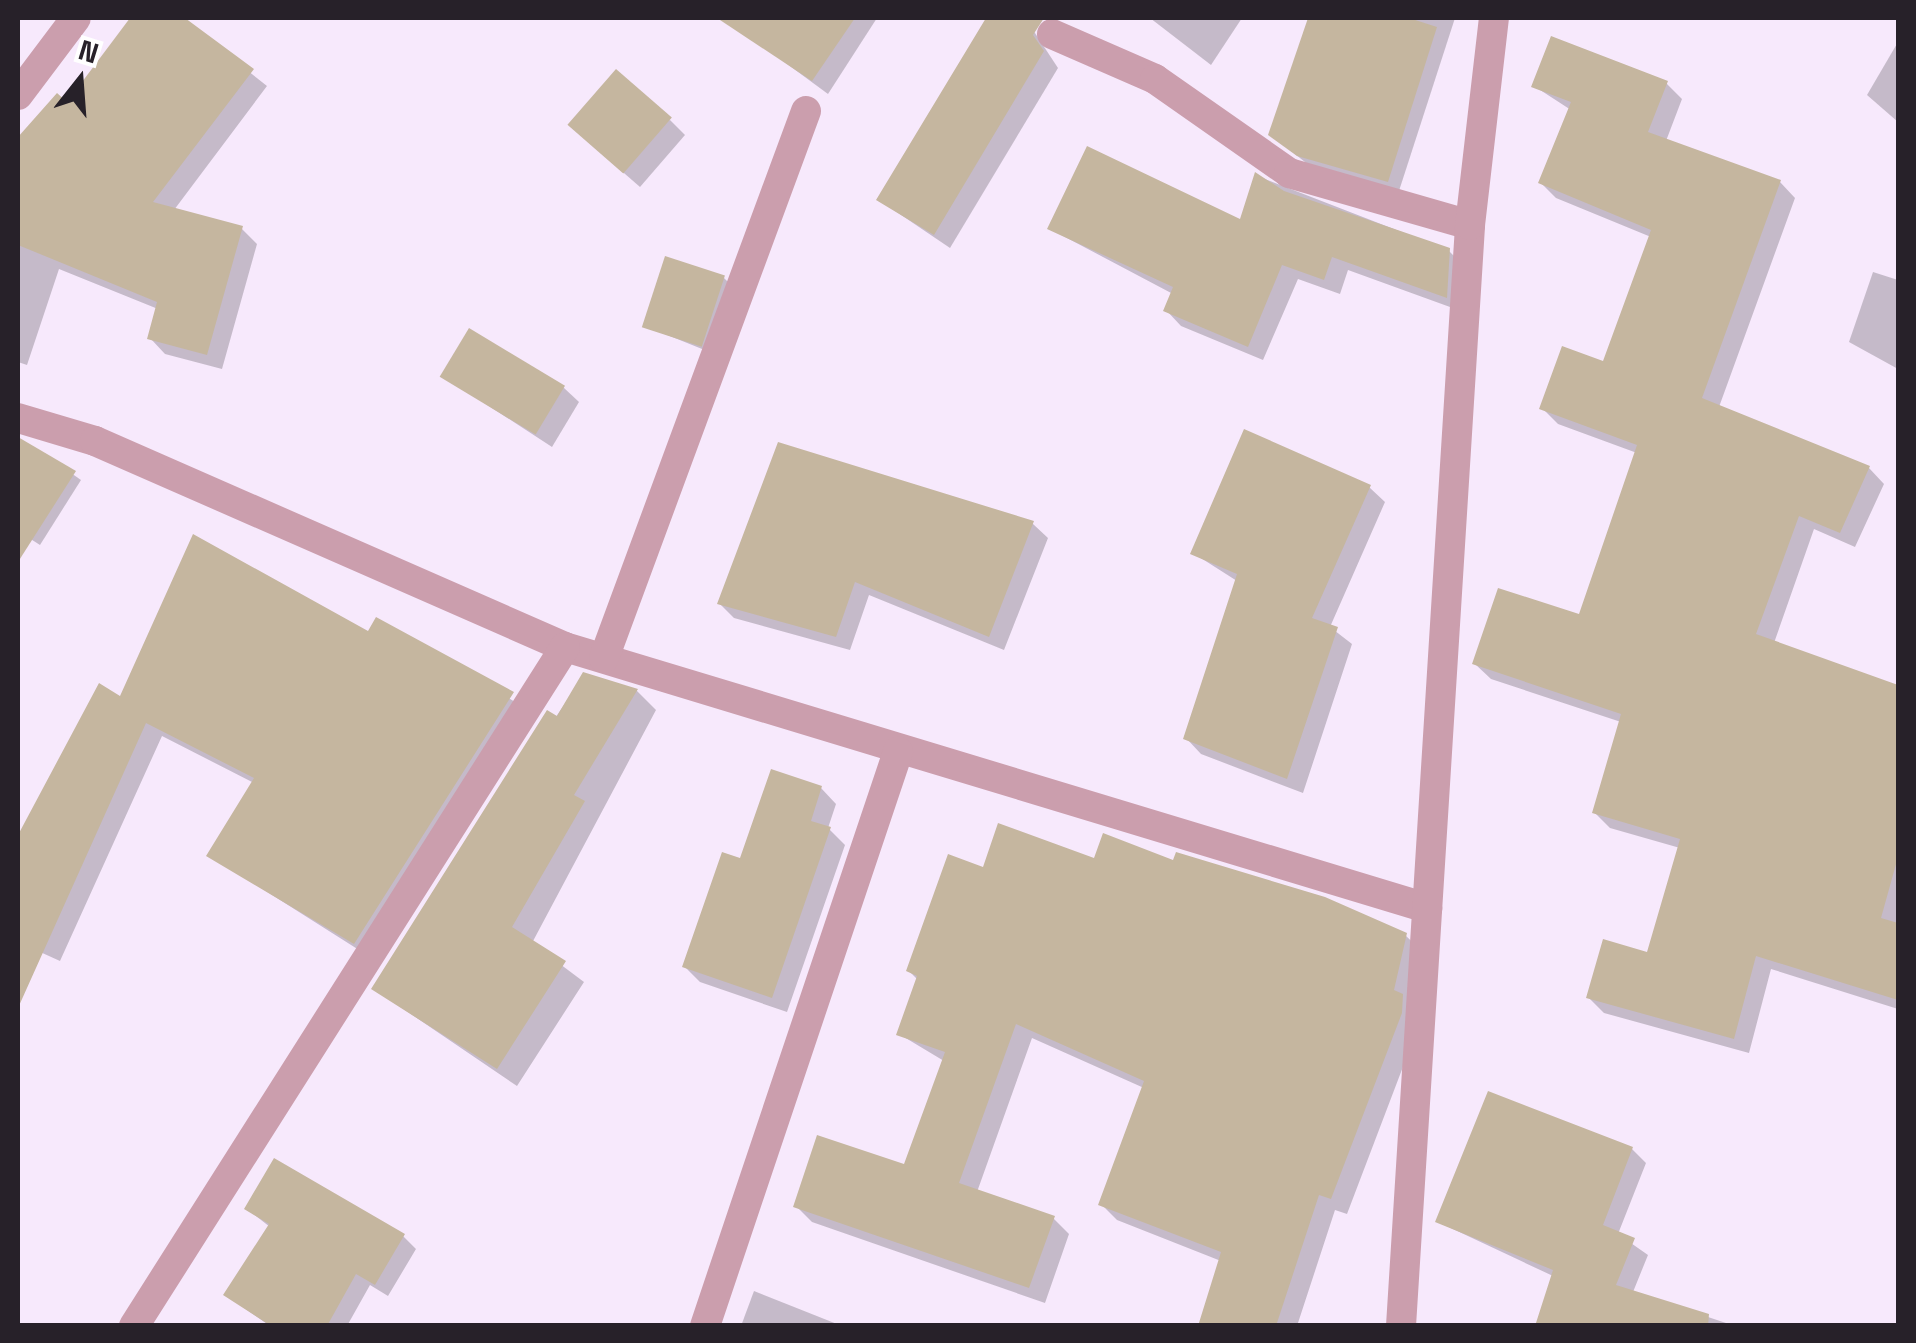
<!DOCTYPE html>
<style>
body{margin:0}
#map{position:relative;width:1916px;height:1343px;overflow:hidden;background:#f7e9fc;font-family:"Space Grotesk",sans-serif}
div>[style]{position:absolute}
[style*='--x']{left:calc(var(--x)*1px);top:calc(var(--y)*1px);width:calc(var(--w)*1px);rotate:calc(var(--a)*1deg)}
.shadow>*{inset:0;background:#0003}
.building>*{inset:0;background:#c5b69f;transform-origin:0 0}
.minor>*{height:30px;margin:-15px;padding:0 15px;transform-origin:15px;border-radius:15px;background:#cb9ead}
span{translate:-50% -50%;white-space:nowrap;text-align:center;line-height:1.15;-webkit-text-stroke:8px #fff;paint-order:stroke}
.frame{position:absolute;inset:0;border:20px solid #272129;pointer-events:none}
.north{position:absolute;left:30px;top:30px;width:100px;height:100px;-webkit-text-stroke:8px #fff;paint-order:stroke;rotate:17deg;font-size:28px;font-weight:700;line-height:40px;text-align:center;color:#272129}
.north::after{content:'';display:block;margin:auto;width:35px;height:45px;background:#272129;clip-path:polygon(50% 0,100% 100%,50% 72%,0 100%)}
</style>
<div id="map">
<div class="shadow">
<div style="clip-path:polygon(133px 18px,181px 18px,267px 86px,174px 210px,242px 229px,257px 244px,222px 369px,165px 354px,150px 338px,158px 309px,59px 269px,27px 365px,18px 362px,18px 141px,57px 97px,68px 106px)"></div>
<div style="clip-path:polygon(768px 18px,877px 18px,828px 94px,753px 39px)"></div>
<div style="clip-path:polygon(989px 18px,1033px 30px,1058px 68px,950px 248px,879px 200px)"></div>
<div style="clip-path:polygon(1150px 18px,1242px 18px,1211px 65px)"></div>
<div style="clip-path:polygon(1312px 18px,1455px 18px,1398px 194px,1315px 170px,1271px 135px)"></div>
<div style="clip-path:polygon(1898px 42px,1898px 122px,1867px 95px)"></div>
<div style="clip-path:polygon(1667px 84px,1682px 99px,1666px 141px,1780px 182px,1795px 198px,1719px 407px,1869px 468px,1884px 484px,1855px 547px,1814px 529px,1774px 643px,1898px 688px,1898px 1009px,1771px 969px,1749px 1053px,1604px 1013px,1589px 998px,1649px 955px,1680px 848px,1610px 828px,1595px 813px,1621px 722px,1491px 679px,1475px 664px,1581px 617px,1637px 453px,1558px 424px,1542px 408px,1605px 364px,1651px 237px,1556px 198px,1541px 183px,1571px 110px,1534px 86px)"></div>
<div style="clip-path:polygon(670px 120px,685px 135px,640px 187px,586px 140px)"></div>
<div style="clip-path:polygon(1257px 176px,1448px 250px,1464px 266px,1461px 311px,1348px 270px,1340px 294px,1298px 279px,1263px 360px,1181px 326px,1166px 310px,1173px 294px,1050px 229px,1241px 222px)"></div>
<div style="clip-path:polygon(1873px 272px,1898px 280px,1898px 369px,1849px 342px)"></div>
<div style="clip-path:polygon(724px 278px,731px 285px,707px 351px,645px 326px)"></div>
<div style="clip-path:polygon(443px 376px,563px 387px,579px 402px,552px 447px)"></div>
<div style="clip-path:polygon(779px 445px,1033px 524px,1048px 538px,1004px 650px,869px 595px,850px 650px,734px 618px,720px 604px)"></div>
<div style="clip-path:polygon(34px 447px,81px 480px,40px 545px,18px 531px,18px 472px)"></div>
<div style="clip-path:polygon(1369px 487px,1385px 502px,1330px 627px,1352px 644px,1303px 793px,1201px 754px,1186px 738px,1237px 581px,1193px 553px)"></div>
<div style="clip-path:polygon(377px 620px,527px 709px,370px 957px,209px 855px,254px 783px,162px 736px,60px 961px,18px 942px,18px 841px,100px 687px,121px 700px,369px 635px)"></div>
<div style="clip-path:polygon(584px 675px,637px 691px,656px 710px,532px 943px,584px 982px,517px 1086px,374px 989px)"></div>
<div style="clip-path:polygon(821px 788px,836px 804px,828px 828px,845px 845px,787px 1012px,700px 982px,685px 967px,741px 862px)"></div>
<div style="clip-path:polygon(1095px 861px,1174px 864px,1405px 935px,1422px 951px,1417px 1030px,1347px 1214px,1335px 1210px,1297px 1326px,1200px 1326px,1221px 1261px,1117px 1220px,1101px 1204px,1144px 1088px,1032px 1038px,977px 1192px,1053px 1218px,1069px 1234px,1045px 1303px,812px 1222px,796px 1206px,905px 1168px,944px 1061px,899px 1034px,918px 980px,909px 971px,984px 870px)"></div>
<div style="clip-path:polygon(1632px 1149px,1646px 1163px,1618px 1234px,1648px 1255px,1633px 1292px,1735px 1326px,1537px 1326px,1553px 1276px,1438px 1222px)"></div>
<div style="clip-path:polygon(247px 1209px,403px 1236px,416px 1249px,388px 1296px,370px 1285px,347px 1326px,270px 1326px,226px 1295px,270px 1227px)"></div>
<div style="clip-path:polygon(754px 1291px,842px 1326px,741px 1326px)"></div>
</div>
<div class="building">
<div style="clip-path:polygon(130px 18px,185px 18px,254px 69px,153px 202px,243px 226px,207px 355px,147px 339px,157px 302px,18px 245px,18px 137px,57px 93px,67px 102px)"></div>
<div style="clip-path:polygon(717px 18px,855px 18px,812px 81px)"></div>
<div style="clip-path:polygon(986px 18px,1044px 18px,1033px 35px,1044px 51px,934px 235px,876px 200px)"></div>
<div style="clip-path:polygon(1308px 18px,1409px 18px,1437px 27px,1388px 182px,1297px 156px,1268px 135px)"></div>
<div style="clip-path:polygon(1551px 36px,1668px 81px,1648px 132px,1781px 180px,1702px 398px,1870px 466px,1840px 533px,1799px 516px,1756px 634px,1898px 685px,1898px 857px,1881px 918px,1898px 923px,1898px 1000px,1756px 956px,1734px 1039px,1586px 998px,1603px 939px,1647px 952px,1680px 839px,1592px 813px,1621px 714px,1472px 664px,1498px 588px,1579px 614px,1637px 445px,1539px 409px,1562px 346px,1603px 361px,1651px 230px,1538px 183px,1571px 102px,1531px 87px)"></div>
<div style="left:616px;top:69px;width:74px;height:74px;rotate:41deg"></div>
<div style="clip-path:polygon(1087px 146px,1240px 219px,1255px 172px,1284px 191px,1450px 248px,1447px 298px,1332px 257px,1324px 280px,1282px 265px,1248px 347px,1163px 311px,1173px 287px,1047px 229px)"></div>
<div style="left:665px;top:256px;width:63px;height:75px;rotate:18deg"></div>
<div style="left:469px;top:328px;width:112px;height:57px;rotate:31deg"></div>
<div style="clip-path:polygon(1244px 429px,1371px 485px,1312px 618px,1338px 627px,1287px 779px,1183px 739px,1237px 574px,1190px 554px)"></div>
<div style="clip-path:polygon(18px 437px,76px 471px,18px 562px)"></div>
<div style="clip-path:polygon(778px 442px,1034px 521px,989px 637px,855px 582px,836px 637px,717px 604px)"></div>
<div style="clip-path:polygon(193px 534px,368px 631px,376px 617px,514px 692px,354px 944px,206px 856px,254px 778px,146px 723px,18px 1008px,18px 835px,99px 683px,120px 696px)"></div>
<div style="clip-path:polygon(583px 672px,638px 689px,574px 795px,585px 801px,512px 927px,566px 961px,497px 1069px,371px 989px,547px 710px,557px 716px)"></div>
<div style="clip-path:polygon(771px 769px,822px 786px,811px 821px,831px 827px,772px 998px,682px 967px,722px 852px,740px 858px)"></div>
<div style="clip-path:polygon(998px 823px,1094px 858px,1103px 833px,1173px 860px,1176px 852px,1325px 897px,1407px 933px,1394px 990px,1403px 994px,1402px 1013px,1331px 1199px,1319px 1195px,1276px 1326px,1198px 1326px,1221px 1252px,1098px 1205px,1144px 1081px,1016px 1024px,959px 1183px,1055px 1216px,1029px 1288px,793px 1207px,817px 1135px,904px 1164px,945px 1052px,896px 1035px,917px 976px,906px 971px,948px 854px,983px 867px)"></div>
<div style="clip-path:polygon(1488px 1091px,1633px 1147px,1603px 1225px,1635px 1238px,1616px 1285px,1709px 1314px,1708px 1326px,1535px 1326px,1553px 1270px,1435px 1222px)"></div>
<div style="clip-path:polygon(274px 1158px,405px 1234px,375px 1285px,356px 1274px,327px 1326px,271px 1326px,223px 1295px,269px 1224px,244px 1209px)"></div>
</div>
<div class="minor">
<div style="--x:1052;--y:34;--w:112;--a:23.6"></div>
<div style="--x:1155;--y:79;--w:164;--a:35"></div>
<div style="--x:1289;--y:173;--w:188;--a:16"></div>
<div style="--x:18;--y:95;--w:96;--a:-53"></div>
<div style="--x:18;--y:418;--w:80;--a:16.6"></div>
<div style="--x:95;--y:441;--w:513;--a:23.67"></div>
<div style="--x:565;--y:647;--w:901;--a:16.85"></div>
<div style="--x:604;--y:658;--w:583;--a:-69.73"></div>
<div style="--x:134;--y:1326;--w:804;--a:-57.59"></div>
<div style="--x:705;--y:1326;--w:606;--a:-71.42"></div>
<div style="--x:1401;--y:1326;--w:1103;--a:-86.41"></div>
<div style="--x:1470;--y:225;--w:208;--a:-83.4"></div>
</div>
<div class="frame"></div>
<div class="north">N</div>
</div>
